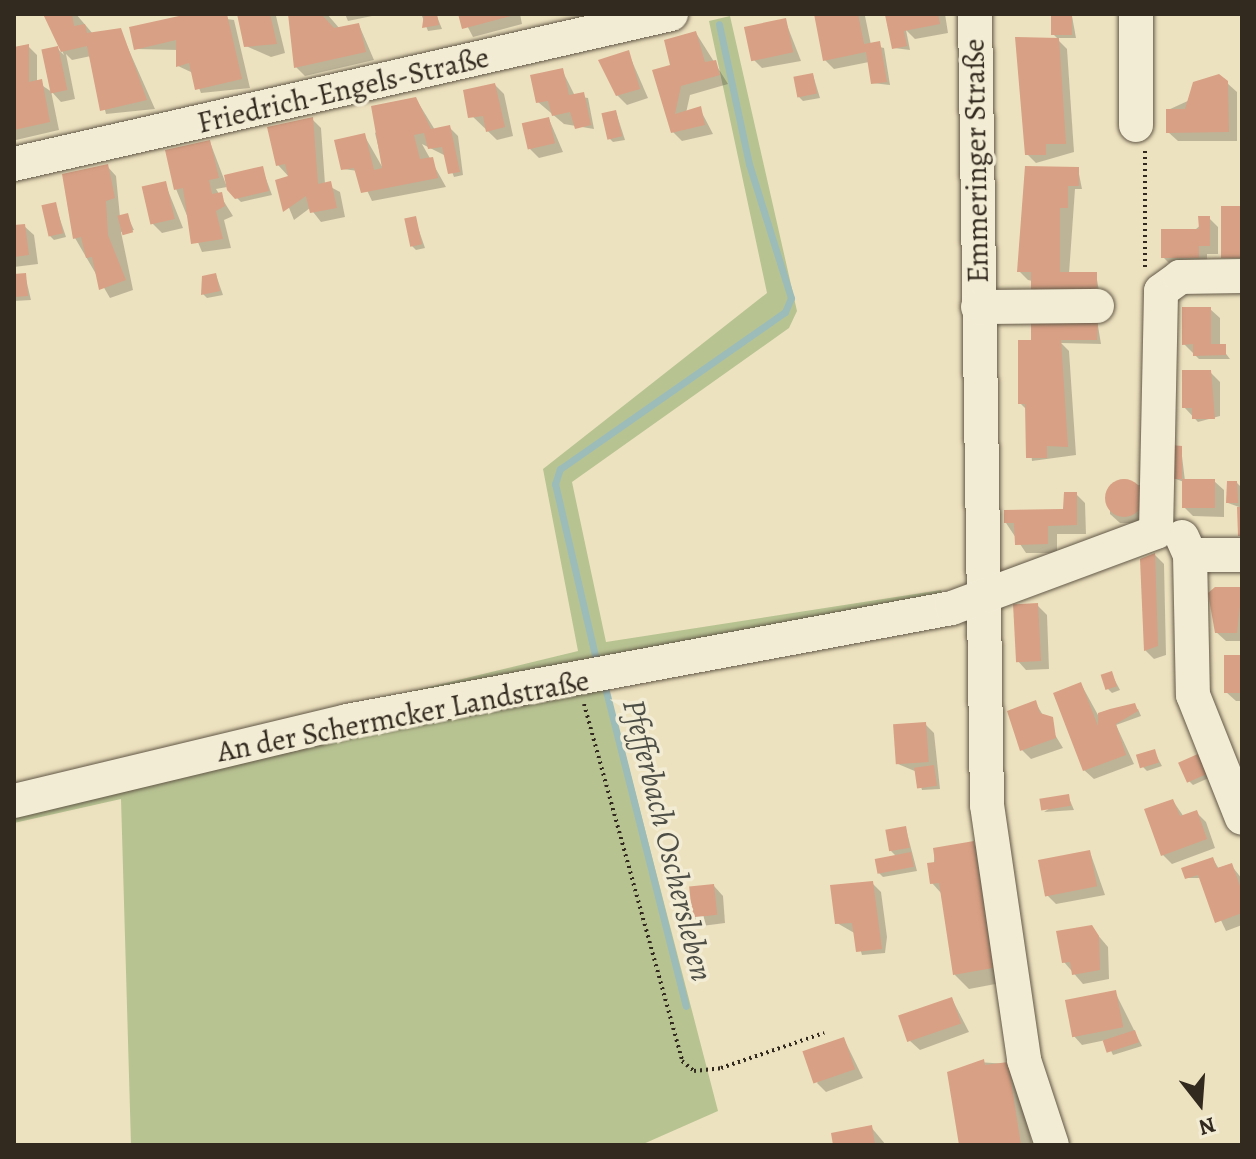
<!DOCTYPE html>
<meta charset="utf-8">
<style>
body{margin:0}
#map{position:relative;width:1256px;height:1159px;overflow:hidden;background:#ede2bf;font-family:Alegreya,serif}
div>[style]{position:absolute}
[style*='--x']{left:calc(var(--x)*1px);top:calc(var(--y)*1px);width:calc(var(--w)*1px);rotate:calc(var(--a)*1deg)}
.green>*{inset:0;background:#b8c392}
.shadow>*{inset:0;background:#0003}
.stream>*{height:7px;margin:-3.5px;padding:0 3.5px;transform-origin:3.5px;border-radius:3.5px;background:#9cbcba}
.building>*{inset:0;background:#d8a084;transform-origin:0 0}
.round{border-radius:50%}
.path>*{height:4px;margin-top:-2px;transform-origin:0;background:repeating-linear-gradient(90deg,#332a1f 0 2px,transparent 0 6px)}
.roads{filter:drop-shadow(0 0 2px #625847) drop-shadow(0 0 2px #625847)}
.minor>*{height:34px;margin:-17px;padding:0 17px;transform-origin:17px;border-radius:17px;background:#f3ecd5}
span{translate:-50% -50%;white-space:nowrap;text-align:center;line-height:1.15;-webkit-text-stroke:7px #f3ecd5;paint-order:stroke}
.street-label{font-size:30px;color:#332a1f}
.water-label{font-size:32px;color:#4d4e46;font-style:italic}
.frame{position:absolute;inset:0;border:16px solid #332a1f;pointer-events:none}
.north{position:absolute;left:1160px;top:1063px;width:80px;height:80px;-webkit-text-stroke:6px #f3ecd5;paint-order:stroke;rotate:163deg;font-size:22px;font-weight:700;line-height:32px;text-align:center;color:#332a1f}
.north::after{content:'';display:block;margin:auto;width:28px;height:36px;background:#332a1f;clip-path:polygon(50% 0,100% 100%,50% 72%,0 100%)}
</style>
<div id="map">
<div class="green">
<div style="clip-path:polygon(730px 16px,797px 311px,789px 328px,572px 482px,606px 642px,941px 590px,944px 624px,607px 683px,718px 1111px,641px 1145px,131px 1145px,121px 799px,14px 823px,14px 787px,578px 651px,543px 469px,767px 293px,709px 21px)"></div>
</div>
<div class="shadow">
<div style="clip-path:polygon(45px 14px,76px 14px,93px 34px,120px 30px,155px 109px,106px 114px,91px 56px,72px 60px,66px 54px,75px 99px,61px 102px,51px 91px,59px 130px,16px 140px,14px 52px,28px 46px,37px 55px,37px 82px,52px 92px,58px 49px,64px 55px)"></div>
<div style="clip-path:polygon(190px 14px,234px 20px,250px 88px,201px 93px,193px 73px,178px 66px,178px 50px,136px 49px)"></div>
<div style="clip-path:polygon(247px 14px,276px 16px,285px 53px,271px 57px,246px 46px)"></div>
<div style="clip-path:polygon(290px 14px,327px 14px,340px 29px,359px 25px,374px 60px,305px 76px,296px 67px)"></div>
<div style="clip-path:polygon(345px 14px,371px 14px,372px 16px,348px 21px)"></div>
<div style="clip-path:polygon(436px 14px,442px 29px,428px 31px,422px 16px)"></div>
<div style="clip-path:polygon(461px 14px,520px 14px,522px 24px,473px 37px)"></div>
<div style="clip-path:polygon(819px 14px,865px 16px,871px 45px,884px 48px,890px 85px,872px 83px,869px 62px,834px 69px,825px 60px)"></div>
<div style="clip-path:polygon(945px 14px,948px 33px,915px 39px,906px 30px,910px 50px,894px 48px,887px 16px)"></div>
<div style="clip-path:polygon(1072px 16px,1076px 38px,1057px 38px,1053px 34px)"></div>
<div style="clip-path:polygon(785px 20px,801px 61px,762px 68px,753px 59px)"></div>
<div style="clip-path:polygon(696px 33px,728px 84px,690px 95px,686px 113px,700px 109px,713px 134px,682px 141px,673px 132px,673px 66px)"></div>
<div style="clip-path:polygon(1058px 40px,1067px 49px,1074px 152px,1036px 163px,1027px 154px)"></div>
<div style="clip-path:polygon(628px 52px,648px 98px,627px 105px,617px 95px)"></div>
<div style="clip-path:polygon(562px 70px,575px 96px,588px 98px,594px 129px,564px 124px,538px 102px)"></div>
<div style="clip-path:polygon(813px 75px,820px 98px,803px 101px,799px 97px)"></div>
<div style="clip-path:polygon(1227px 83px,1237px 92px,1237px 141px,1178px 141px,1168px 132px,1168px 110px)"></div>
<div style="clip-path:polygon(495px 85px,504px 94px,513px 136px,497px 140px,470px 114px)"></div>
<div style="clip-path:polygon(416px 99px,435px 130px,449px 127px,458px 136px,463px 175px,454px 177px,446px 156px,422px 144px,446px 187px,372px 201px,358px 171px,343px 169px,364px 135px,384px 170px,375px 133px)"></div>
<div style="clip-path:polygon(616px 112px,625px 140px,613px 142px,609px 138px)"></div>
<div style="clip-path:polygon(312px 119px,321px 128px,325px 184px,340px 192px,345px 217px,321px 222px,310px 208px,294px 220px,278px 181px,290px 178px,278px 165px)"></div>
<div style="clip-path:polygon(549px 119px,563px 152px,539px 158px,530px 149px)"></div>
<div style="clip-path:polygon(210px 142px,227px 187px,216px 189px,233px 216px,224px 220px,231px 248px,202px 252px,176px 189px)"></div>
<div style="clip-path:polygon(107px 166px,116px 176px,120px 217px,127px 215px,134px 230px,121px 232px,133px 290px,110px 298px,75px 238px)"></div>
<div style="clip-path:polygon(262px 168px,272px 195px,241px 202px,237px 198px)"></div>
<div style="clip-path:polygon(1078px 169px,1082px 189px,1075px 189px,1069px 274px,1096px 274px,1100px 297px,1028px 280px,1019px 271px)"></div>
<div style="clip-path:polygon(165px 183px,183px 228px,162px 233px,152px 223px)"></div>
<div style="clip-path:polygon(55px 204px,66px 237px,54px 240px,50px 236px)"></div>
<div style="clip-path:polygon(1209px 218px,1218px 227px,1218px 254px,1207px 254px,1207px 266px,1173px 267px,1163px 257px)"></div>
<div style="clip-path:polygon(415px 219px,425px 248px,416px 250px,412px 246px)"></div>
<div style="clip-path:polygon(24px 226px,34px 235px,38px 264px,14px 267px,14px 227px)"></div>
<div style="clip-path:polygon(25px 275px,31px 300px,14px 301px,14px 276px)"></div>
<div style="clip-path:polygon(216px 275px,223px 295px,207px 298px,203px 294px)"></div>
<div style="clip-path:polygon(1210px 309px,1220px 318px,1220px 346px,1230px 359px,1199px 359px,1184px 344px)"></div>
<div style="clip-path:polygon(1097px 320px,1101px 344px,1061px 343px,1069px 351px,1076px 455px,1032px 461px,1027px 410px,1020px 403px,1036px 342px)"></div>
<div style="clip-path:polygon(1210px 372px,1220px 382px,1220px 416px,1198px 422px,1184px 407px)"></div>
<div style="clip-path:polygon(1181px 448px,1185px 481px,1214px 481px,1224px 490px,1224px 517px,1193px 516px,1184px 507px,1184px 482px,1173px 478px)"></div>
<div style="clip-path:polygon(1237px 483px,1241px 487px,1242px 538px,1239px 507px,1228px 503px)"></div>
<div style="clip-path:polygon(1110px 485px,1140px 485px,1150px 523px,1120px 523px,1110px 514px)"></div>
<div style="clip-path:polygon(1076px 494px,1085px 503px,1086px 534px,1057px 534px,1057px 553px,1026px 553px,1006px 523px,1065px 511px)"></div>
<div style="clip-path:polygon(1155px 555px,1164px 564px,1166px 655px,1154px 659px,1145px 650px)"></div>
<div style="clip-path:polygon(1242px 590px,1242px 641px,1226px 641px,1216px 632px,1211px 595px)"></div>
<div style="clip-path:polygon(1037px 605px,1047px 615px,1049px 669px,1026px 670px,1017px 660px)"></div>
<div style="clip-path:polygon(1242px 657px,1242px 701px,1236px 701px,1226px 692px)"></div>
<div style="clip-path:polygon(1111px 673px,1120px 690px,1112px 693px,1108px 689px)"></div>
<div style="clip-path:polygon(1081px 684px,1098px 715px,1138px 709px,1141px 716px,1116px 725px,1134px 764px,1094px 779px,1084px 770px)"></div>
<div style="clip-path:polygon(1035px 702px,1063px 748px,1031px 759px,1022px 750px)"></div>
<div style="clip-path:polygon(925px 724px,934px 733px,940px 789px,922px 790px,917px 772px,898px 764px)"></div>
<div style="clip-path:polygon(1154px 751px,1162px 766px,1147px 771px,1143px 767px)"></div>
<div style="clip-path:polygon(1199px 755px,1211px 777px,1193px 785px,1189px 781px)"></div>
<div style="clip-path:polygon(1068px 796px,1074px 810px,1044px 812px)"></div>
<div style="clip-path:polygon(1173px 801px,1184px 817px,1197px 813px,1206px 822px,1215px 848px,1172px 864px,1163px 855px)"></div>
<div style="clip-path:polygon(906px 829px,917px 871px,883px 877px,879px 873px,896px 856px,891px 851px)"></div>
<div style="clip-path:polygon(973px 843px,982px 852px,1006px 982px,969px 989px,955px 975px,941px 893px,932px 883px,935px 850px)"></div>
<div style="clip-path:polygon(1090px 852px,1105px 895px,1056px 904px,1047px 895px)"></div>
<div style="clip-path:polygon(1213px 859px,1219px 869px,1231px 865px,1242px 879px,1242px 925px,1226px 931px,1201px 878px,1187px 878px)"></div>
<div style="clip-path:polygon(872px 883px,881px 892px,887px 937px,885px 953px,862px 955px,856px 934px,837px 923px)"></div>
<div style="clip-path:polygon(714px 886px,723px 896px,725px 923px,702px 926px,693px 916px)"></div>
<div style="clip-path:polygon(1091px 927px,1108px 947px,1109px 979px,1083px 984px,1064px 962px)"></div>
<div style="clip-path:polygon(1115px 992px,1142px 1046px,1113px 1055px,1106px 1040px,1082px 1045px,1073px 1035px)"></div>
<div style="clip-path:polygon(952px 999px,969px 1032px,920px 1050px,910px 1041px)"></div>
<div style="clip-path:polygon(844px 1039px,863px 1078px,826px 1092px,817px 1083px)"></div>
<div style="clip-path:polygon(978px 1062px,1007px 1064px,1017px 1073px,1032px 1145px,961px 1145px)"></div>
<div style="clip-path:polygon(871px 1127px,886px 1145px,835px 1145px)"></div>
</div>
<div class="stream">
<div style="--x:597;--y:664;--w:185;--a:-103.1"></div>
<div style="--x:555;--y:484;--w:16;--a:-72"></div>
<div style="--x:560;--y:469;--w:274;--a:-34.9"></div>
<div style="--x:785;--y:312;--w:15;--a:-67"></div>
<div style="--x:791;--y:298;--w:140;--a:-107.4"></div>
<div style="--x:749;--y:164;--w:143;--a:-102.1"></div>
<div style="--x:605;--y:687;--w:329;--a:75.8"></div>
</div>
<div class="building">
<div style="clip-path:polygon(43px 14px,72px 14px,74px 26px,85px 24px,87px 33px,121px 28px,147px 100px,100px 111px,87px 46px,61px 52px)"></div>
<div style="clip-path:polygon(188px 14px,227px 14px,242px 79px,195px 90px,189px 63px,176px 67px,176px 40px,134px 50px,129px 27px)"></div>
<div style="clip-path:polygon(237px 14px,270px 14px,277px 44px,244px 47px)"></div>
<div style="clip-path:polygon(288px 14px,321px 14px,334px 28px,359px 23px,366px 52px,294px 68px)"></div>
<div style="clip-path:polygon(424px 14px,437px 14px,439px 25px,422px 28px)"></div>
<div style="clip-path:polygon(458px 14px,515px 14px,515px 15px,462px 29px)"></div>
<div style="clip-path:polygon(814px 14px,858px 14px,864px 44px,880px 41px,887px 82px,871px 84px,866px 52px,823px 61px)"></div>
<div style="clip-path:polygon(938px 14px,940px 24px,904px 31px,907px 46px,892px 49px,885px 15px)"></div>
<div style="left:1051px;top:14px;width:21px;height:21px"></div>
<div style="left:786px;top:18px;width:35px;height:43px;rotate:78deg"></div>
<div style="clip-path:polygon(696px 31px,705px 62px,716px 60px,720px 75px,681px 86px,675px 114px,701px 106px,705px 125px,671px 133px,652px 70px,670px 65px,664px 40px)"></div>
<div style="clip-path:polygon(1015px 37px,1059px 38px,1066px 144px,1046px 144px,1046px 155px,1025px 155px)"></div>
<div style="clip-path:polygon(29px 44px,29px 82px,42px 79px,50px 122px,14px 130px,14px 47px)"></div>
<div style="left:58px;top:46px;width:45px;height:17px;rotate:78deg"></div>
<div style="clip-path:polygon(629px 50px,640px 89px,616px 96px,598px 60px)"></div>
<div style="clip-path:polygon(563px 68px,569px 95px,584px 92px,591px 125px,575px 129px,570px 112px,552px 116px,548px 101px,536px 103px,530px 75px)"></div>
<div style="left:813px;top:73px;width:21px;height:20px;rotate:79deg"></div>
<div style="clip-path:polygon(1219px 74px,1228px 81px,1229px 132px,1166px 133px,1166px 109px,1185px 109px,1193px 82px)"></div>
<div style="clip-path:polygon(495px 83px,505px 127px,486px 132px,483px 116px,468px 118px,463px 90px)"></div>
<div style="clip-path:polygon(416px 97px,431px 129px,450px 125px,460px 172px,448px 174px,442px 147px,428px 149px,424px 133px,414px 135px,420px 159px,433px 157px,438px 178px,361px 193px,354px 168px,341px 170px,334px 140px,365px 133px,374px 170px,382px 168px,371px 106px)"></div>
<div style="left:616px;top:110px;width:27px;height:15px;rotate:77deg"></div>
<div style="clip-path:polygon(313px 117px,318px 184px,331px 181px,337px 208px,310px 213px,306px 196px,283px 212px,275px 180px,288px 176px,285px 164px,276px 166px,267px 127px)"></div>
<div style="left:549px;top:117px;width:27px;height:28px;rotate:77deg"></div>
<div style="clip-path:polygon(210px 140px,219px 178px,209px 180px,212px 194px,222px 192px,225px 206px,216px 211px,223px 239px,191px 244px,183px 188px,174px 190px,165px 150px)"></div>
<div style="clip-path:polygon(108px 164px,115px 198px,106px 201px,108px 235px,126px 280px,99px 290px,92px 257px,86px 258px,81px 237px,73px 239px,62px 174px)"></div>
<div style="clip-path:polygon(263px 166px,269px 191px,235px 199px,227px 190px,224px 175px)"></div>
<div style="clip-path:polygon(1025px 166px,1079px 167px,1079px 186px,1068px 186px,1068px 208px,1060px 208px,1060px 272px,1097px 272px,1097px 294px,1031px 294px,1031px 272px,1017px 272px)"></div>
<div style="left:166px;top:181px;width:39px;height:25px;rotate:77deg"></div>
<div style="left:56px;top:202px;width:32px;height:15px;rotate:77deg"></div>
<div style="left:1221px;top:206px;width:21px;height:52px"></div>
<div style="left:128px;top:213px;width:20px;height:11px;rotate:75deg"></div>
<div style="left:416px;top:216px;width:29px;height:12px;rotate:78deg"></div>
<div style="clip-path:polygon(1198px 216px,1210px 216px,1210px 246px,1199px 246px,1199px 258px,1161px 258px,1161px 229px,1199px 229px)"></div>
<div style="clip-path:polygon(25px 224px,29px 255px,14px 257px,14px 225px)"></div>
<div style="clip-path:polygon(26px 273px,28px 296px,14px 297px,14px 274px)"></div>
<div style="clip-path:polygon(216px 273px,220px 291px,201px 295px,202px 276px)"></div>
<div style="clip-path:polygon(1182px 307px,1211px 307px,1211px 344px,1226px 344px,1226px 355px,1193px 356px,1193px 344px,1182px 345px)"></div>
<div style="clip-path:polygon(1031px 318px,1098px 318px,1097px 340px,1061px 340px,1068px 447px,1047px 446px,1047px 458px,1026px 458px,1025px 404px,1018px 404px,1018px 340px,1031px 340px)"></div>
<div style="clip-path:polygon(1182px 370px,1211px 370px,1215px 419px,1192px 419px,1192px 408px,1182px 408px)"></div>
<div style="clip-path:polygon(1171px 445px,1182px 446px,1182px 479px,1215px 479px,1215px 508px,1182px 508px,1182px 479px,1171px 479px)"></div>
<div class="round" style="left:1105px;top:479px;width:38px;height:38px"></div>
<div style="clip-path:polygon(1227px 481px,1237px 481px,1238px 503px,1226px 503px)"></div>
<div style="clip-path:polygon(1064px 492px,1077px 492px,1077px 525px,1048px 526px,1048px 544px,1015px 545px,1014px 523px,1004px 523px,1004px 510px,1063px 509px)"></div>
<div style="clip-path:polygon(1237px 507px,1242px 507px,1242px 536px,1238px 536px)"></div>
<div style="clip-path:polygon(1155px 553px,1158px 646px,1144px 651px,1140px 559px)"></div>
<div style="clip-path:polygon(1215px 587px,1242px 587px,1237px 633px,1215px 633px,1208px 593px)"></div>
<div style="left:1038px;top:603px;width:58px;height:25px;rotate:87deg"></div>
<div style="left:1224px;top:655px;width:18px;height:38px"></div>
<div style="left:1112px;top:671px;width:16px;height:12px;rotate:72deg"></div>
<div style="clip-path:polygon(1081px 682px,1098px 726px,1098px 713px,1110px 709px,1135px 703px,1138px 711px,1116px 724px,1126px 755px,1083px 771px,1053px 693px)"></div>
<div style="clip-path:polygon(1036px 700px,1040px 713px,1053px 717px,1056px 738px,1020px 751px,1007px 711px)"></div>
<div style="left:926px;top:722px;width:40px;height:33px;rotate:86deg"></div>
<div style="left:1155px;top:749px;width:14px;height:20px;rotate:73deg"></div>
<div style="left:1200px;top:753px;width:22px;height:24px;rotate:66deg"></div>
<div style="left:934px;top:765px;width:21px;height:20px;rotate:82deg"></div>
<div style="left:1069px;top:794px;width:12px;height:30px;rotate:81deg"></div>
<div style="clip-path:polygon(1173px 799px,1180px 816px,1197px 810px,1207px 839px,1161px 856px,1144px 809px)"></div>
<div style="left:906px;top:826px;width:22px;height:21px;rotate:80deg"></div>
<div style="clip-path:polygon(974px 841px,993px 968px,953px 975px,939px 883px,930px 884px,927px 863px,935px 862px,933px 848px)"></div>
<div style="left:1090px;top:850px;width:37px;height:53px;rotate:79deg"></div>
<div style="left:911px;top:852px;width:15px;height:37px;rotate:79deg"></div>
<div style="clip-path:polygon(1213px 857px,1217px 868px,1232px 863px,1242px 892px,1242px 913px,1215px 923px,1198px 875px,1185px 879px,1181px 868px)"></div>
<div style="clip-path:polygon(873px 881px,882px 949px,856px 952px,852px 923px,835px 924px,830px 885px)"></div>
<div style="left:714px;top:884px;width:31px;height:25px;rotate:84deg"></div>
<div style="clip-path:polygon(1092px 925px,1099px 936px,1100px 970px,1072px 975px,1070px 962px,1062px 963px,1056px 931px)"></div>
<div style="left:1116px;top:990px;width:38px;height:52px;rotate:79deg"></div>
<div style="left:952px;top:997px;width:28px;height:57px;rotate:71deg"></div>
<div style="left:1135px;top:1030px;width:13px;height:34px;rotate:72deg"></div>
<div style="left:844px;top:1037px;width:34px;height:44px;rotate:71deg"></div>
<div style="clip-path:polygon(984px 1059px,985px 1065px,1008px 1062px,1021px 1145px,959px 1145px,947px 1072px)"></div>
<div style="clip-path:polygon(872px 1125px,875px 1145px,833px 1145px,831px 1133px)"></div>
</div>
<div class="path">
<div style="--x:1145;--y:267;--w:116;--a:-90"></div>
<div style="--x:584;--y:704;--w:370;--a:74.6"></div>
<div style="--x:682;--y:1061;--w:16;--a:40"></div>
<div style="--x:694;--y:1071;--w:27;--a:-6"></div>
<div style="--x:721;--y:1068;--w:109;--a:-18.8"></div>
</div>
<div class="roads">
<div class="minor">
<div style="--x:975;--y:14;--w:791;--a:89.13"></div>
<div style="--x:987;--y:805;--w:258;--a:81.7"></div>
<div style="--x:1024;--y:1060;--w:89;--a:71.8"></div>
<div style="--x:1136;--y:125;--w:111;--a:-90"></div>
<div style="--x:14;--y:164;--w:674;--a:-12.86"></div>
<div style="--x:978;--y:307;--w:119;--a:-0.5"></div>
<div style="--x:1182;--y:537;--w:20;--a:66"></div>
<div style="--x:1190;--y:555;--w:52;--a:0"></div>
<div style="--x:1190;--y:555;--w:140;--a:88.8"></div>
<div style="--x:1193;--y:695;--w:132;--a:68.3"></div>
<div style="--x:14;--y:801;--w:342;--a:-13.5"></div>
<div style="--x:347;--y:721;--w:615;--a:-10.58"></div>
<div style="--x:952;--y:608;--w:218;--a:-20.4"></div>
<div style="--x:1156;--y:532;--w:241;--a:-88.8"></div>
<div style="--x:1161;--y:291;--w:24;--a:-36"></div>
<div style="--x:1180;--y:277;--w:62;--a:-0.9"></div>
</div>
</div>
<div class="street-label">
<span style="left:343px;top:90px;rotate:-13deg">Friedrich-Engels-Straße</span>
<span style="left:976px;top:161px;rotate:-91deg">Emmeringer Straße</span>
<span style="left:403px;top:716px;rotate:-11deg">An der Schermcker Landstraße</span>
</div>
<div class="water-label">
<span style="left:668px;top:840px;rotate:76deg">Pfefferbach Oschersleben</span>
</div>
<div class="frame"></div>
<div class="north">N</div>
</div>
